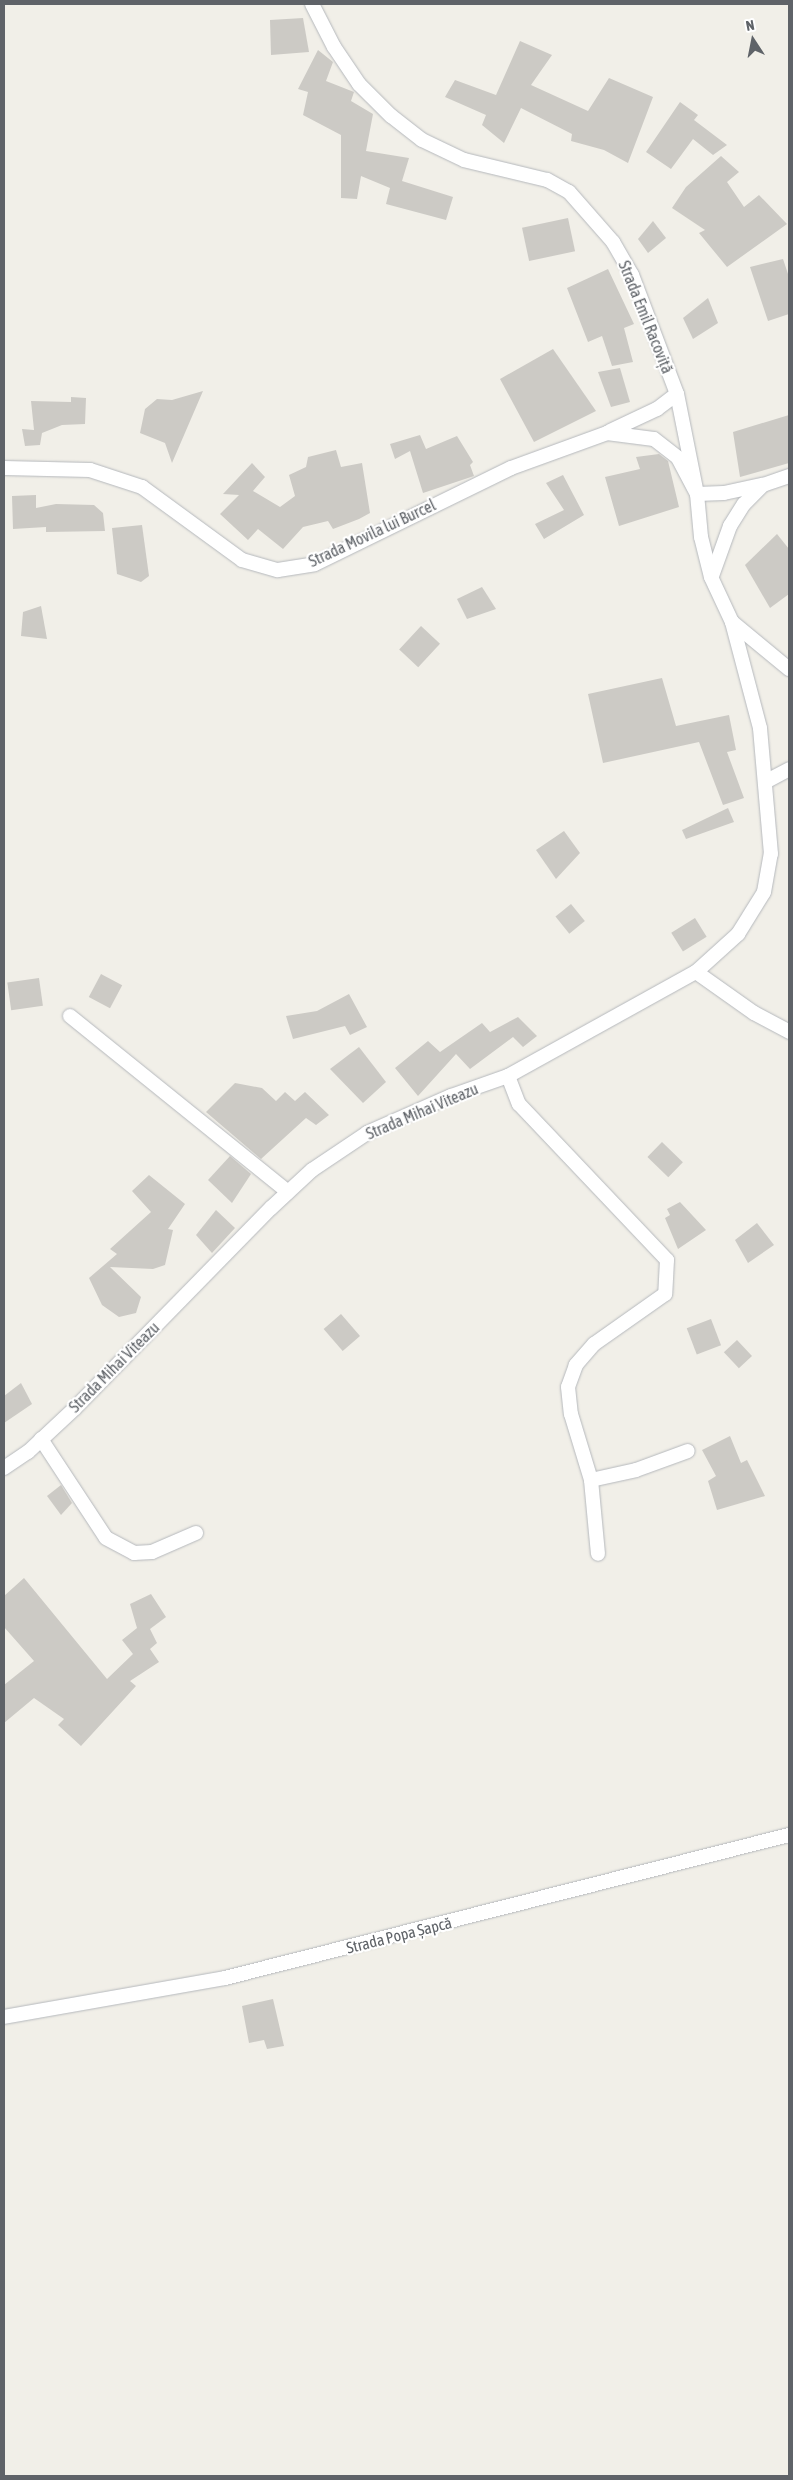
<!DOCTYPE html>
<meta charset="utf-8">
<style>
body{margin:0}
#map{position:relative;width:793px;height:2480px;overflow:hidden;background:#f1efe8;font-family:"Asap Condensed",sans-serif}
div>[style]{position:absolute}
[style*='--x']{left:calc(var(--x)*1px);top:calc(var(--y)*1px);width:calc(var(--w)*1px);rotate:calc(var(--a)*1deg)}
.building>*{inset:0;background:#cccac5;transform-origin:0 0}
.roads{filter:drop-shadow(0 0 1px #b5b8bc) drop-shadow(0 0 1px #b5b8bc)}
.minor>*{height:14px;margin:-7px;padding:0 7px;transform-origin:7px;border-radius:7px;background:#fff}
span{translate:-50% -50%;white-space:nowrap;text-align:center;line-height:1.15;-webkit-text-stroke:4.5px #fff;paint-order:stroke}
.street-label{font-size:16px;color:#5f6368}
.frame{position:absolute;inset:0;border:5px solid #5f6368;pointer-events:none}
.north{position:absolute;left:728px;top:15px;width:50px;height:50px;-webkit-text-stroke:4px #fff;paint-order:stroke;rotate:349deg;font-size:14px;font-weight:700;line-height:20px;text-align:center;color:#5f6368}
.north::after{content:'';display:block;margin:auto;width:18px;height:22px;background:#5f6368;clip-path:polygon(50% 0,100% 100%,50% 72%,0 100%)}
</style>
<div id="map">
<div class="building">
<div style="clip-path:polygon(303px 18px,309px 52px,271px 55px,270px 20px)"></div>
<div style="clip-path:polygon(520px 41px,552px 55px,531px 85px,588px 111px,609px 78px,653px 97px,628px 163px,604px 150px,571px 141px,572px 134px,521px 108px,504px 143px,482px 125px,486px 115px,445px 97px,455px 80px,496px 95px)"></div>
<div style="clip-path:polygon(318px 50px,333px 62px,326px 81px,354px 92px,351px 101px,373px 114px,366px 151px,409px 158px,402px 181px,453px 197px,446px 220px,386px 204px,390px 188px,361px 176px,357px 199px,341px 198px,341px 135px,303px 115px,308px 92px,298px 89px)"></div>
<div style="clip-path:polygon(680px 102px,698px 115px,694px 120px,727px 145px,713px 155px,693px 139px,671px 169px,646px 152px)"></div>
<div style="clip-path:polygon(721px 156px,739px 172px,727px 182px,744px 207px,759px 195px,787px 224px,727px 267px,699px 233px,705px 230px,672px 208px,686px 187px)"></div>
<div style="left:568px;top:218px;width:34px;height:47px;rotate:78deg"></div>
<div style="clip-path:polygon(653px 221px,666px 238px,648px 253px,638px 239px)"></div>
<div style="clip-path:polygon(783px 259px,789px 277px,789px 314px,768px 321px,750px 267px)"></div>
<div style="clip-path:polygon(608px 269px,634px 324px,624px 328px,633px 362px,612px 366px,602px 336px,588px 342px,567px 288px)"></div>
<div style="clip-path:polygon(708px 298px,718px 323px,693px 339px,683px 318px)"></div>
<div style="clip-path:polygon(553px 349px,596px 411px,534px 442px,500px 379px)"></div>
<div style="clip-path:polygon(620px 368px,630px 402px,611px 407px,598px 372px)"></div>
<div style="clip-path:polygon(203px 391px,172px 463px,165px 443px,140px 433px,145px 409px,157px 399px,172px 400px)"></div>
<div style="clip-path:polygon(71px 397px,86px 398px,85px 424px,62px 425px,42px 433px,40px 445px,25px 446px,22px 429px,34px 430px,31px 401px,71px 402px)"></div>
<div style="clip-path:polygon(789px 415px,789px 463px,740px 477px,733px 432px)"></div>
<div style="clip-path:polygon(420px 435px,426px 449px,457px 436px,473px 462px,470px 465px,474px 476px,423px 493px,410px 451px,395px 459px,390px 444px)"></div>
<div style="clip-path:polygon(336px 450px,341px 467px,362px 463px,370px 513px,359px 519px,333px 529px,328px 521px,303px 527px,283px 549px,258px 529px,248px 540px,220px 514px,239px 495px,223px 494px,252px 463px,265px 477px,253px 491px,280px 507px,295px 496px,289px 475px,306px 467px,308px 457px)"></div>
<div style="clip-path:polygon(659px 454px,668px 461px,679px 507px,619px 526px,605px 477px,640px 469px,636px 457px)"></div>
<div style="clip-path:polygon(563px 475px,584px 515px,544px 539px,535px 524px,564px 510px,546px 483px)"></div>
<div style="clip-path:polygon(36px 495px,36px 508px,56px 504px,94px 505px,103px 513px,105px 531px,46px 532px,46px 527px,13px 529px,12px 496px)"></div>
<div style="clip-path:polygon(142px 525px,149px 576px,141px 582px,117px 574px,112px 528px)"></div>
<div style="clip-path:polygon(777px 534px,789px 549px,789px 594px,770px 608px,745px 565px)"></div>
<div style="clip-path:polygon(482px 587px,496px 609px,467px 619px,457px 599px)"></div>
<div style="clip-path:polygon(41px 606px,47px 639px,21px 636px,23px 612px)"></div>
<div style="left:421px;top:626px;width:26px;height:32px;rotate:43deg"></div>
<div style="clip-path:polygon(662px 678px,676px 726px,729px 715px,736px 750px,727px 752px,744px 798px,723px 805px,699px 742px,603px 763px,588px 694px)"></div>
<div style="clip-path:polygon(728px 808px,734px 822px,686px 839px,682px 830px)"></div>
<div style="clip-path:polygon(564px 831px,580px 853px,556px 879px,536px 850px)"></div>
<div style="left:571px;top:904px;width:22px;height:20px;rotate:51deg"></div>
<div style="left:695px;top:918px;width:22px;height:28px;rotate:58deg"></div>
<div style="left:101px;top:974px;width:24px;height:26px;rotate:28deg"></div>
<div style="left:39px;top:978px;width:28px;height:32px;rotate:82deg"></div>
<div style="clip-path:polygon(349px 994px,367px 1027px,350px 1035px,345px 1026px,293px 1039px,286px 1016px,317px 1011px)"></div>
<div style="clip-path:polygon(518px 1017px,537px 1036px,523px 1047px,513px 1037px,470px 1069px,456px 1054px,418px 1096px,395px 1068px,428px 1041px,440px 1052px,482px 1023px,490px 1032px)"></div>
<div style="clip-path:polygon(359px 1047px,386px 1082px,363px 1103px,330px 1069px)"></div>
<div style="clip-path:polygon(235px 1083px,262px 1088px,276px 1101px,285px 1092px,295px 1101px,305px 1092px,329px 1115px,316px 1125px,306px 1118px,261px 1159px,206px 1112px)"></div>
<div style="left:662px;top:1142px;width:29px;height:21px;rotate:44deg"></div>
<div style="clip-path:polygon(230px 1156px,251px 1174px,232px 1203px,208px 1180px)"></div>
<div style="clip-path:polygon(149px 1175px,185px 1204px,168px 1229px,173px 1230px,165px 1265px,153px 1269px,110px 1267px,141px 1297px,136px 1313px,119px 1317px,102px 1305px,89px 1278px,117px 1254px,110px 1249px,151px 1212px,132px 1191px)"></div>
<div style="clip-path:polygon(680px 1202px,706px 1230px,678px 1249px,665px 1218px,670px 1215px,667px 1209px)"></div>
<div style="clip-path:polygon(216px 1210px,235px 1228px,212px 1253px,196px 1235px)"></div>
<div style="clip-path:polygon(757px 1223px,774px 1245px,748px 1263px,735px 1240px)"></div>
<div style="left:341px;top:1314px;width:29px;height:23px;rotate:49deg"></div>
<div style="left:711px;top:1319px;width:28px;height:26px;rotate:69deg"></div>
<div style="left:737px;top:1340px;width:22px;height:18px;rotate:47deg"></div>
<div style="clip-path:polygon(21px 1383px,32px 1404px,4px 1423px,4px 1396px)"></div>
<div style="clip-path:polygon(730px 1436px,741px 1463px,747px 1460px,765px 1496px,717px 1510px,708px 1481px,716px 1476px,702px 1450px)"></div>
<div style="clip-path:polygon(61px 1485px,72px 1503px,61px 1515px,47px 1496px)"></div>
<div style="clip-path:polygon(24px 1578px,107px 1679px,133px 1654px,122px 1640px,137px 1628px,130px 1604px,151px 1594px,166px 1617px,150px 1629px,157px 1643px,150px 1649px,159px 1662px,130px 1681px,136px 1686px,81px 1746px,58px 1725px,64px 1719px,34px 1698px,4px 1723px,4px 1685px,34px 1661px,4px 1627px,4px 1596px)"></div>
<div style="clip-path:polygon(273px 1999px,284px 2046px,267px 2049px,264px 2040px,249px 2043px,242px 2006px)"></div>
</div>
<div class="roads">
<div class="minor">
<div style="--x:610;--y:431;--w:52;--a:-25.1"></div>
<div style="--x:657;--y:409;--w:25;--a:-37"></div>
<div style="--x:4;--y:468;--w:86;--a:1.3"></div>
<div style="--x:90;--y:470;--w:55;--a:18.1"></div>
<div style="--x:142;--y:487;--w:124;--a:36.1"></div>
<div style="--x:242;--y:560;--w:37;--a:16"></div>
<div style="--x:278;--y:570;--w:37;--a:-9"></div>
<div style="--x:315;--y:564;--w:218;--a:-26.1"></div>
<div style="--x:511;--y:468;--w:102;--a:-20"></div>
<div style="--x:607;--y:433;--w:47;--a:7.3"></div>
<div style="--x:654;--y:439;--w:31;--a:38"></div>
<div style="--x:678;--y:458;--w:41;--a:62.2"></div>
<div style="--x:697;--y:494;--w:27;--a:-2"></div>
<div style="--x:724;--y:493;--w:40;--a:-12"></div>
<div style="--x:712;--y:576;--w:53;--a:-70.2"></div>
<div style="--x:730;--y:526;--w:26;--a:-58"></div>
<div style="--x:744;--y:504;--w:27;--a:-45"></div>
<div style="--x:763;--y:485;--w:28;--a:-19"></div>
<div style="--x:732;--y:622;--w:74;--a:39.5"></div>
<div style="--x:765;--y:782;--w:27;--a:-28"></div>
<div style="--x:696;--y:972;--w:71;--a:35.3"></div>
<div style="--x:754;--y:1013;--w:40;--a:28"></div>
<div style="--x:70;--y:1016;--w:280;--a:38.9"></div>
<div style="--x:508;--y:1076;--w:30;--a:69"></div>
<div style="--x:519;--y:1104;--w:215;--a:46.5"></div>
<div style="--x:667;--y:1260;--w:34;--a:93"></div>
<div style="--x:665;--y:1294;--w:87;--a:144.8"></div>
<div style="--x:594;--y:1344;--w:28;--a:131"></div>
<div style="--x:576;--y:1365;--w:23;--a:110"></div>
<div style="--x:568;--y:1387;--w:27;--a:84"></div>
<div style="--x:571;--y:1414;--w:69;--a:73.1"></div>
<div style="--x:591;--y:1480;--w:74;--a:84.6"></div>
<div style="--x:41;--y:1439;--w:118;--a:56.7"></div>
<div style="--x:106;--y:1538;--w:32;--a:28"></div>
<div style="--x:134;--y:1553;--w:18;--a:-3"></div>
<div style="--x:152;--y:1552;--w:48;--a:-23.4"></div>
<div style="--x:4;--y:1468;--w:29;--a:-34"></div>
<div style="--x:28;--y:1452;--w:64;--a:-43.1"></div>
<div style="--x:75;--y:1408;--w:280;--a:-45.6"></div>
<div style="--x:271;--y:1208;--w:56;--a:-42.8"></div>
<div style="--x:312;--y:1170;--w:66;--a:-33.9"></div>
<div style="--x:367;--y:1133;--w:92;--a:-23.8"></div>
<div style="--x:451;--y:1096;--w:60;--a:-19.3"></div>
<div style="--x:508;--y:1076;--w:215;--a:-29"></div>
<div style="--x:696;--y:972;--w:57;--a:-42.1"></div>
<div style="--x:738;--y:934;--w:49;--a:-58.2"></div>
<div style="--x:764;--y:892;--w:39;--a:-80"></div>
<div style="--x:771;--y:854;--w:126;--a:-95"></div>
<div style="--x:760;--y:728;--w:110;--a:-104.8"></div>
<div style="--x:732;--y:622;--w:50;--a:-115"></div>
<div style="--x:711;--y:577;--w:41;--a:-104"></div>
<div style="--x:701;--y:537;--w:43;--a:-95.3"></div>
<div style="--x:697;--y:494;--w:102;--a:-101.3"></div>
<div style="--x:677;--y:394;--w:127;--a:-110.7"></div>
<div style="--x:632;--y:275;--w:38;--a:-120"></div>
<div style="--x:613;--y:242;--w:67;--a:-131.3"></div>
<div style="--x:569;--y:192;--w:25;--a:-151"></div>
<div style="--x:547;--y:180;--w:85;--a:-166.5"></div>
<div style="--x:464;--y:160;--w:47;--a:-154.5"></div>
<div style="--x:422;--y:140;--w:39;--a:-142"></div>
<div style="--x:391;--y:116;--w:45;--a:-135"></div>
<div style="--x:359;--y:84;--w:45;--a:-124"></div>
<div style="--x:334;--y:47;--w:48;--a:-117.1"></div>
<div style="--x:591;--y:1480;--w:46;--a:-12.5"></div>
<div style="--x:636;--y:1470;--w:55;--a:-20.1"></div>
<div style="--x:4;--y:2017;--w:224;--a:-10"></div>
<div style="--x:225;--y:1978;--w:582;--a:-14.23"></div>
</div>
</div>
<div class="street-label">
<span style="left:646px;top:317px;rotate:68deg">Strada Emil Racoviță</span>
<span style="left:372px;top:533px;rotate:-25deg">Strada Movila lui Burcel</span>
<span style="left:422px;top:1111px;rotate:-23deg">Strada Mihai Viteazu</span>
<span style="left:114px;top:1367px;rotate:-45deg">Strada Mihai Viteazu</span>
<span style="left:399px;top:1935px;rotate:-14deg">Strada Popa Șapcă</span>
</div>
<div class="frame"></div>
<div class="north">N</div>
</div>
